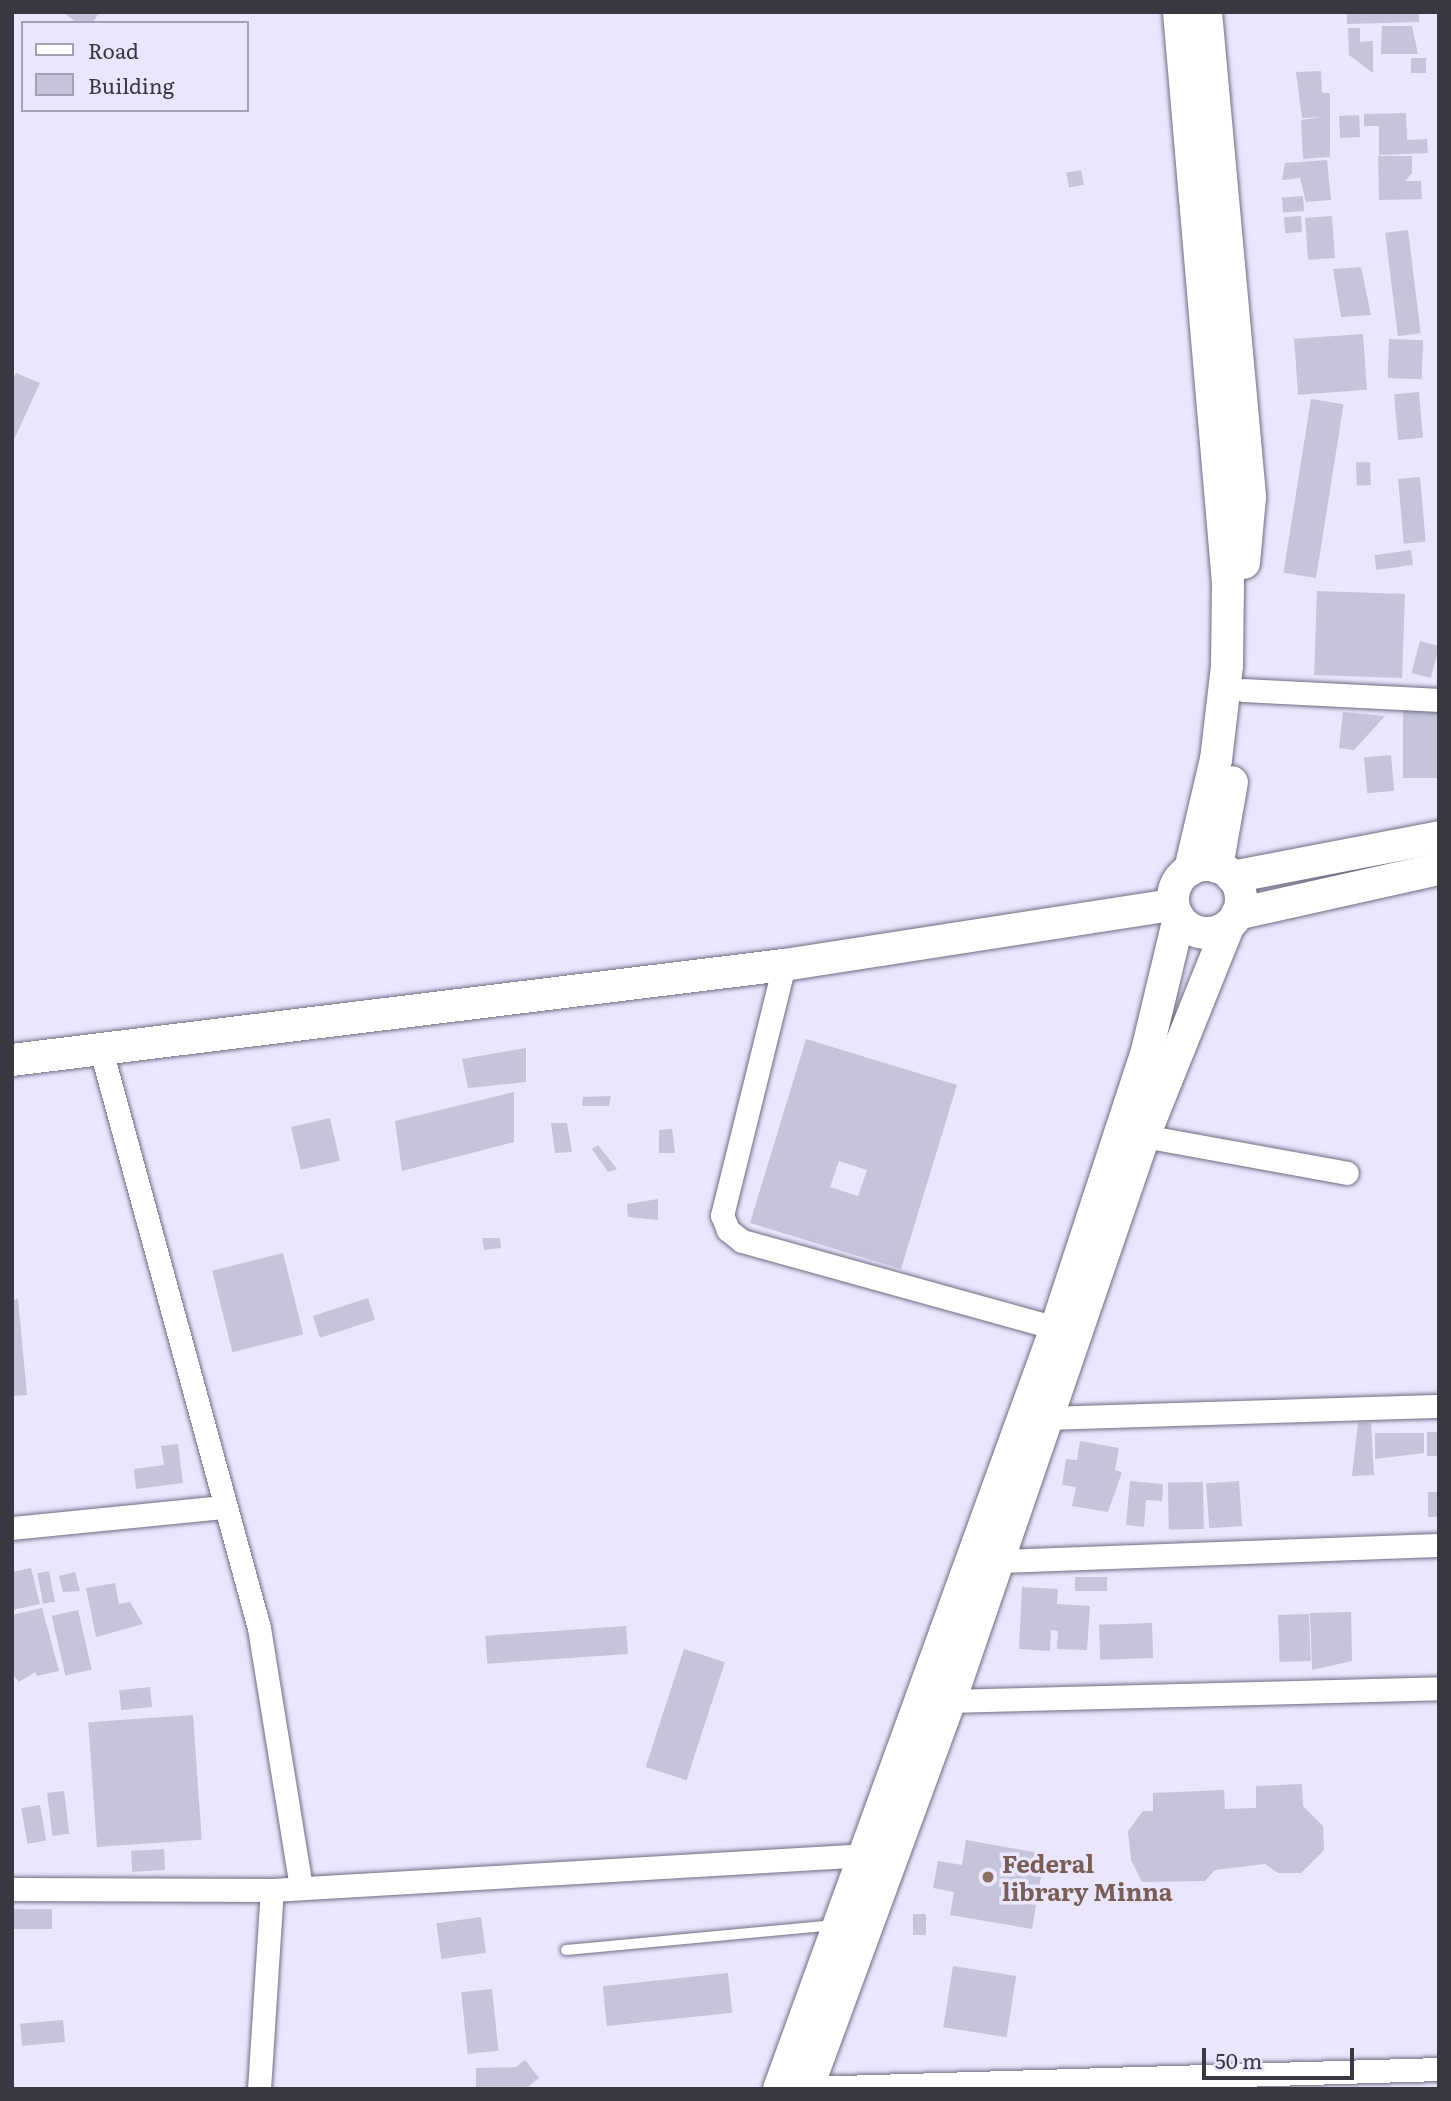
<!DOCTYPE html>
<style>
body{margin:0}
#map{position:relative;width:1451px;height:2101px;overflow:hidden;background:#e9e6fd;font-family:Literata,serif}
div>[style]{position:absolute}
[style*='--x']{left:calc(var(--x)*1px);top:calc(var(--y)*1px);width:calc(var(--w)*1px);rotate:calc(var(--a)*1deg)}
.building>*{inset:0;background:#c5c4da;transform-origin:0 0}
.roads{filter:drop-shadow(0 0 2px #6f6d81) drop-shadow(0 0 2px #6f6d81)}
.lane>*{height:10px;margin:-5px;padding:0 5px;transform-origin:5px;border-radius:5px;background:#fff}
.street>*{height:23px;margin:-11.5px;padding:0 11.5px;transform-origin:11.5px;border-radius:11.5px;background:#fff}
.secondary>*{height:32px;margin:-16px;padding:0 16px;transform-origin:16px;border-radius:16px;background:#fff}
.secondary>.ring{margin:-16px;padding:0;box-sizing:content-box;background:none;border:32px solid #fff;border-radius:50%}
.dots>*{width:19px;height:19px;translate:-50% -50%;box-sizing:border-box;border:4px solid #e9e6fd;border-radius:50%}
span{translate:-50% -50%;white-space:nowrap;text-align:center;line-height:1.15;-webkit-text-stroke:7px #e9e6fd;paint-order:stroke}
.education-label{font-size:24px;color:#785e54;font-weight:700}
.left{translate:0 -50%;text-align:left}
.frame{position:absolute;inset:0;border:14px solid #393841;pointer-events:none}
.legend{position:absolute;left:21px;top:21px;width:228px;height:91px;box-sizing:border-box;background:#e9e6fd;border:2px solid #a3a0b2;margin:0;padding:9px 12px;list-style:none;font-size:21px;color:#393841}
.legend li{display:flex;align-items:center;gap:14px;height:35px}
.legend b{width:35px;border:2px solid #a3a0b2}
.scale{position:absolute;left:1202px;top:2048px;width:152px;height:32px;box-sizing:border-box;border:4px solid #393841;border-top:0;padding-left:9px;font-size:21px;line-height:24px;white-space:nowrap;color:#393841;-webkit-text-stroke:5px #e9e6fd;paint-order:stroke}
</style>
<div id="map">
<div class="building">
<div style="clip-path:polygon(63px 12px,100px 12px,92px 23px,77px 23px)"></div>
<div style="clip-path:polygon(1347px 12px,1419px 12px,1419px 22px,1347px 24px)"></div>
<div style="clip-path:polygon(1382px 26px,1412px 26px,1418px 54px,1381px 54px)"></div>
<div style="clip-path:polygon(1348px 28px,1360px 28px,1360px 42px,1373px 41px,1373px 73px,1349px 55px)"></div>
<div style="left:1411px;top:58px;width:15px;height:15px"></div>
<div style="clip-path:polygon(1321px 71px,1322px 93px,1330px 93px,1330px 157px,1303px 159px,1301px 120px,1323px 117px,1302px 118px,1296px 72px)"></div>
<div style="clip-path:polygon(1406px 113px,1407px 140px,1427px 139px,1428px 153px,1379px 155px,1379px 126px,1364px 126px,1364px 114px)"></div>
<div style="left:1359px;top:115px;width:22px;height:20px;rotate:87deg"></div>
<div style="clip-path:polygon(1378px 156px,1412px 156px,1412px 173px,1405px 181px,1421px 181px,1422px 199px,1379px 200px)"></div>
<div style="clip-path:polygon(1327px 160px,1331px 200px,1306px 202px,1300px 178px,1282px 180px,1285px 163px)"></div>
<div style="left:1081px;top:170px;width:15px;height:15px;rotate:79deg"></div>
<div style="left:1303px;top:196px;width:15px;height:21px;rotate:86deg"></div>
<div style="left:1301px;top:216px;width:16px;height:17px;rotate:86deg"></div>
<div style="left:1332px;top:216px;width:42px;height:27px;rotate:86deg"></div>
<div style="left:1408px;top:230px;width:104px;height:23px;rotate:83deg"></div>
<div style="clip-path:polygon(1361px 267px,1371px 315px,1341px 317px,1333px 269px)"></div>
<div style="left:1363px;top:334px;width:56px;height:69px;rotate:86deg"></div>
<div style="left:1389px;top:339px;width:34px;height:39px;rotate:2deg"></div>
<div style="clip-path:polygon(16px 373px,40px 383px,12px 444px,12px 382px)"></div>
<div style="left:1419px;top:392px;width:46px;height:25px;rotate:85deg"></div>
<div style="left:1311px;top:399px;width:33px;height:176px;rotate:9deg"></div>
<div style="left:1370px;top:462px;width:23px;height:14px;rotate:88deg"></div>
<div style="left:1420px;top:477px;width:65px;height:22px;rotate:85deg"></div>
<div style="left:1411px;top:550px;width:15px;height:37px;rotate:82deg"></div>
<div style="left:1317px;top:591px;width:88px;height:84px;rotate:2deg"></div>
<div style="left:1420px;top:641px;width:20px;height:33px;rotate:15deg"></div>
<div style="left:1439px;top:704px;width:74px;height:36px;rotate:90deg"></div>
<div style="clip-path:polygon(1343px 712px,1385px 716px,1354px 750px,1339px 748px)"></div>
<div style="left:1391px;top:755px;width:36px;height:27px;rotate:85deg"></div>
<div style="clip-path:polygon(evenodd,806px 1039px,957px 1085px,901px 1269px,750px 1223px,806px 1039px,839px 1161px,867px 1170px,858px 1196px,830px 1187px,839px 1161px)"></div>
<div style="clip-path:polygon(526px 1048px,526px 1082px,468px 1088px,462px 1059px)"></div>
<div style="clip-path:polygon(514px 1092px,514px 1142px,402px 1171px,395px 1121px)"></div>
<div style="clip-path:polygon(611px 1096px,609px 1106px,582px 1106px,583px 1097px)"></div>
<div style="left:330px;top:1118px;width:44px;height:40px;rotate:77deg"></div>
<div style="clip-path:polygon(551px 1123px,567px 1123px,572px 1152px,555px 1153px)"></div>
<div style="clip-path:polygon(672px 1129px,675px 1153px,659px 1153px,659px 1130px)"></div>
<div style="clip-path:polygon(598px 1145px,617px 1169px,608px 1172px,592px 1149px)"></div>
<div style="clip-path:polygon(658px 1199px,658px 1220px,628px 1217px,627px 1204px)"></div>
<div style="clip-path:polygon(482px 1238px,500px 1238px,501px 1248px,484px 1250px)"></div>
<div style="left:283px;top:1253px;width:84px;height:73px;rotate:76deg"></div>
<div style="left:368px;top:1298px;width:23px;height:58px;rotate:72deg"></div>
<div style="clip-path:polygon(18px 1299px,27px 1395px,12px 1396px,12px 1300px)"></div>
<div style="clip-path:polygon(1358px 1423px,1371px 1423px,1374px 1475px,1352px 1476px)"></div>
<div style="left:1427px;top:1432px;width:12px;height:24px"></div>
<div style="clip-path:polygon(1375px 1433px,1424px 1433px,1424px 1453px,1375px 1459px)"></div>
<div style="clip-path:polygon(1080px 1441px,1119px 1448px,1115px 1470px,1122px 1472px,1108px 1512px,1072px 1506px,1076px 1487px,1062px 1485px,1066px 1459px,1077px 1460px)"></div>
<div style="clip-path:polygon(178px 1444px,183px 1483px,136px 1489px,134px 1469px,164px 1465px,161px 1446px)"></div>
<div style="clip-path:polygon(1130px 1481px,1163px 1484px,1162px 1501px,1146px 1500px,1144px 1527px,1126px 1525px)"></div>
<div style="left:1239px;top:1481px;width:45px;height:33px;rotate:86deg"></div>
<div style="left:1203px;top:1482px;width:47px;height:35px;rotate:89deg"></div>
<div style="left:1428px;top:1492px;width:11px;height:25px"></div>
<div style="clip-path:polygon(31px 1568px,40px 1604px,12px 1610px,12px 1572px)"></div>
<div style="left:49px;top:1571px;width:31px;height:12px;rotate:79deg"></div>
<div style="clip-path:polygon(75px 1572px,80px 1591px,63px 1592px,59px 1576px)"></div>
<div style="left:1075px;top:1577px;width:32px;height:14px"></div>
<div style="clip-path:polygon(115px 1583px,119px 1604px,130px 1602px,143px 1624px,96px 1637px,86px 1588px)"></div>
<div style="clip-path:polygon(1022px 1587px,1058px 1589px,1057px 1604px,1090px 1606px,1087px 1650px,1057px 1649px,1058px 1631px,1051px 1630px,1050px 1651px,1019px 1649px)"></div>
<div style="clip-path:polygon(42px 1608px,59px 1671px,37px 1676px,35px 1672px,19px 1682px,12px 1674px,12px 1615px)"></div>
<div style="left:78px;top:1610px;width:61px;height:27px;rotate:77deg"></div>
<div style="clip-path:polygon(1351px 1612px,1352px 1661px,1312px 1670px,1310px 1613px)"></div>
<div style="left:1309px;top:1614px;width:47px;height:31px;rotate:88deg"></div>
<div style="left:1152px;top:1623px;width:35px;height:53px;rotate:88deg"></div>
<div style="left:626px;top:1626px;width:28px;height:141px;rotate:86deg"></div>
<div style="left:684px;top:1649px;width:43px;height:124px;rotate:18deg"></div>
<div style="left:150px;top:1687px;width:20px;height:31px;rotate:84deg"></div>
<div style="left:193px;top:1715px;width:125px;height:105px;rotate:86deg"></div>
<div style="clip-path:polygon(1302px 1784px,1303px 1806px,1323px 1826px,1324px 1850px,1301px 1873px,1278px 1873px,1265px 1864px,1215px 1870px,1205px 1881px,1142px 1882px,1131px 1860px,1128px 1831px,1143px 1811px,1153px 1811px,1153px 1793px,1224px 1790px,1225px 1809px,1256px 1808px,1256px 1786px)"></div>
<div style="left:64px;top:1791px;width:43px;height:17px;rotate:83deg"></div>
<div style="left:40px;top:1805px;width:36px;height:19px;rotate:80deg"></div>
<div style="clip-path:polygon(966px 1840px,1045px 1854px,1032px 1929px,950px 1915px,954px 1892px,933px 1888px,938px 1861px,962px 1865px)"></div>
<div style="left:164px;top:1849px;width:21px;height:33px;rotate:87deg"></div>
<div style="left:12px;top:1909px;width:40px;height:20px"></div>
<div style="left:913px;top:1914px;width:13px;height:21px"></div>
<div style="left:481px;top:1917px;width:36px;height:45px;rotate:82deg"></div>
<div style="left:953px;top:1966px;width:64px;height:62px;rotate:9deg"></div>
<div style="left:728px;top:1973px;width:40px;height:126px;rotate:84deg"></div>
<div style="left:492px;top:1989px;width:62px;height:31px;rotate:84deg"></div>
<div style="left:63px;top:2020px;width:22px;height:43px;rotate:85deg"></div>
<div style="clip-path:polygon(525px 2060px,539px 2078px,525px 2089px,476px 2089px,476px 2068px,516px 2067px)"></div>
</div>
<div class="roads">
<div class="lane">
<div style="--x:566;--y:1950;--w:268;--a:-5.3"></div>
</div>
<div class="street">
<div style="--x:1244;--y:690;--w:195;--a:2.9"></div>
<div style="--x:784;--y:965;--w:258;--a:103.9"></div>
<div style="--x:722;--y:1215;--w:16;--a:68"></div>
<div style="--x:728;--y:1230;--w:18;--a:38"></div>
<div style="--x:742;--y:1241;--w:326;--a:15.5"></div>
<div style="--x:101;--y:1050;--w:599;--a:74.71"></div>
<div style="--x:259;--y:1628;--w:262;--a:80.8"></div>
<div style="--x:1144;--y:1136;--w:206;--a:10.3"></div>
<div style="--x:1049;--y:1418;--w:390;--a:-1.8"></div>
<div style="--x:12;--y:1528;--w:213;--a:-5.7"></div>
<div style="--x:999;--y:1561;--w:440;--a:-2.1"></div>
<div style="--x:950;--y:1701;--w:489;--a:-1.5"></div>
<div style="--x:12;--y:1889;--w:260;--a:0.2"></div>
<div style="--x:272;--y:1890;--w:596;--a:-3.37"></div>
<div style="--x:807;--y:2088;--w:632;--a:-1.72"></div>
<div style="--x:259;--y:2089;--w:199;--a:-86.3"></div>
</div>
<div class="secondary">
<div style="--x:1179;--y:12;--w:573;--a:85.1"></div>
<div style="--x:1228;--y:583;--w:83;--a:90.7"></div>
<div style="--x:1227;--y:666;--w:94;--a:96.7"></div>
<div style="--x:1216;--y:759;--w:114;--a:103.2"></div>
<div style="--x:1206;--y:12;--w:487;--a:84.8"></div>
<div style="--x:1250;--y:497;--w:66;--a:95.2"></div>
<div class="ring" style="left:1173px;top:865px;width:36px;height:36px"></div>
<div style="--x:1217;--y:867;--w:86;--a:-80"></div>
<div style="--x:1232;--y:877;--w:211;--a:-10.9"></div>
<div style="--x:1237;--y:914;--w:207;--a:-12.6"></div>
<div style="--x:12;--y:1060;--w:778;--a:-7.02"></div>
<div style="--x:784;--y:965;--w:394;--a:-8.8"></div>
<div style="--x:779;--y:2089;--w:810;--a:-70"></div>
<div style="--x:1056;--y:1328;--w:287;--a:-71.8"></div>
<div style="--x:1146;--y:1055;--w:141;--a:-76.5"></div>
<div style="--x:807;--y:2089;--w:414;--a:-69.8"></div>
<div style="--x:950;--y:1701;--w:597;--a:-71.05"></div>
<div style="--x:1144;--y:1136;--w:227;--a:-68.1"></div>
</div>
</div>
<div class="dots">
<div style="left:988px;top:1877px;background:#8d6e63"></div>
</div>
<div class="education-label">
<span class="left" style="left:1002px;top:1877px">Federal<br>library Minna</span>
</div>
<div class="frame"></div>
<ul class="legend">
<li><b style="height:9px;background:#fff"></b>Road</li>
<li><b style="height:19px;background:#c5c4da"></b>Building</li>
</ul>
<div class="scale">50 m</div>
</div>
